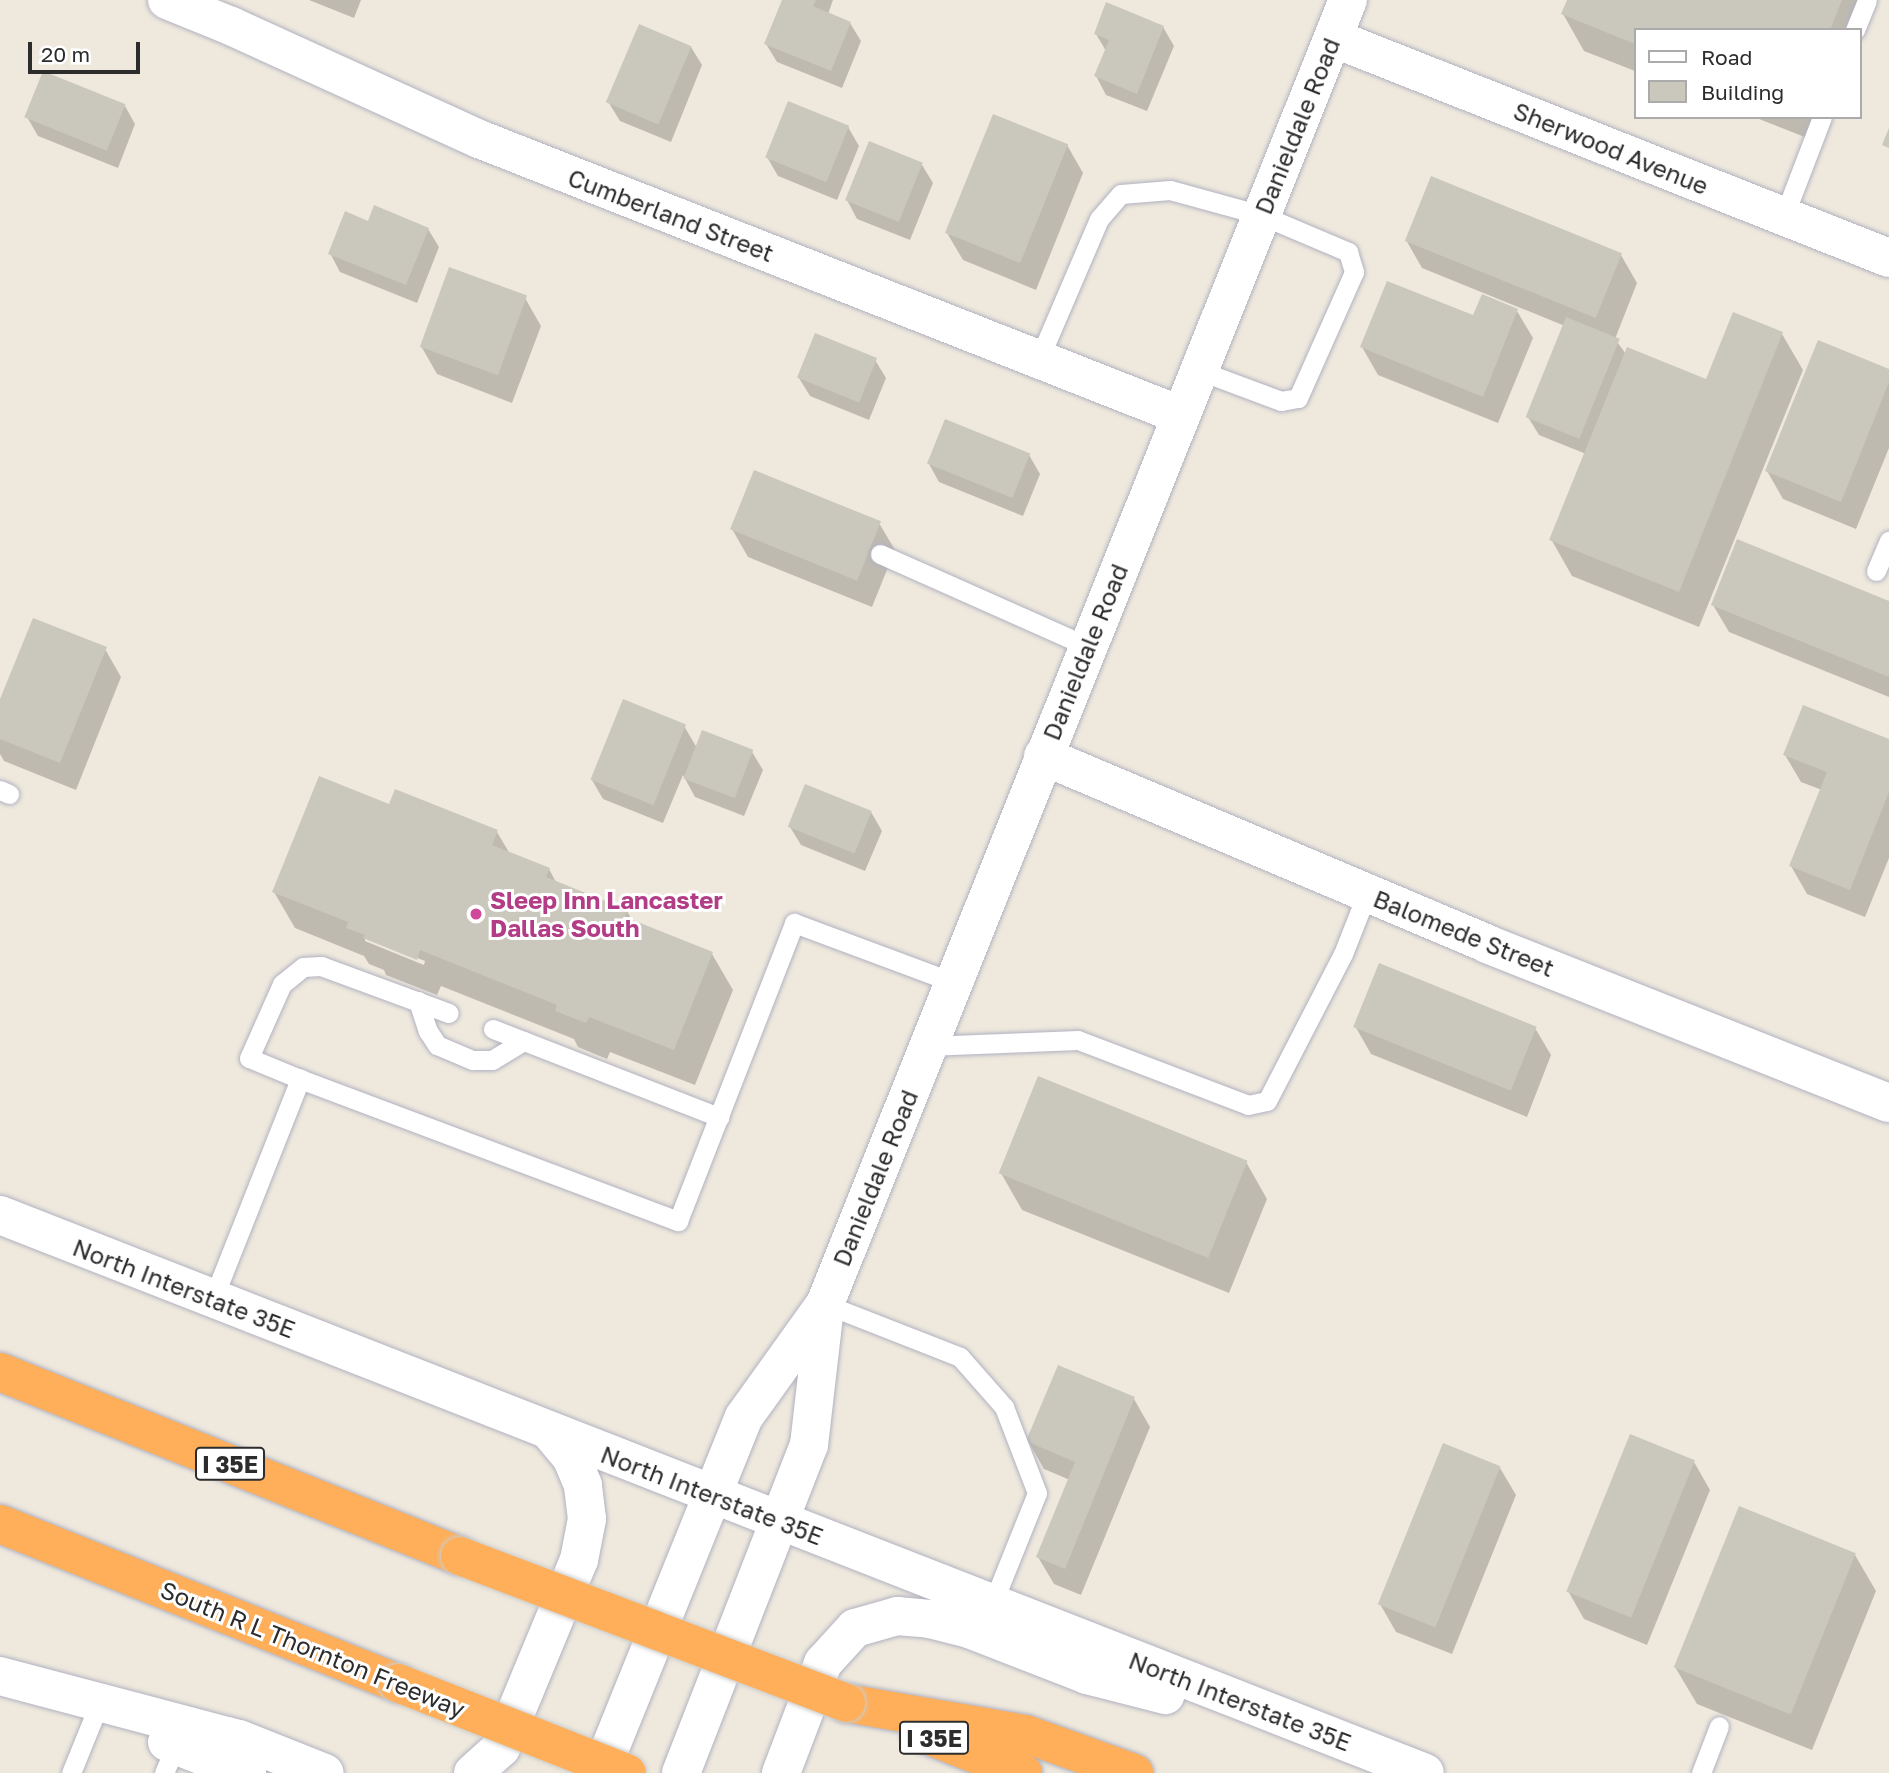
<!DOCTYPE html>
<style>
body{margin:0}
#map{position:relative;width:1889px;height:1773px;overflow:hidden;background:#efe9dd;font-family:"Golos Text",sans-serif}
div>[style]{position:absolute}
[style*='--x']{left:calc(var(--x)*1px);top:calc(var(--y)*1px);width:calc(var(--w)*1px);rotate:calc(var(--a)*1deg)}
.shadow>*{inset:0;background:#0003}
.building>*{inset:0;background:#cac7bc;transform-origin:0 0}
.roads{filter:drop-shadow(0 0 2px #b1b2c1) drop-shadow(0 0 2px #b1b2c1)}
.lane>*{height:19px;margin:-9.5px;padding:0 9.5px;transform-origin:9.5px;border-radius:9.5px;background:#fff}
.street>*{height:38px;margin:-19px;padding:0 19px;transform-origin:19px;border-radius:19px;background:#fff}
.secondary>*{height:38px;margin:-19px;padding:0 19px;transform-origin:19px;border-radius:19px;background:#fff}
.highway>*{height:38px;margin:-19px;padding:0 19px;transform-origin:19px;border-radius:19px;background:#ffaf59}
.bridges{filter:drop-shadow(0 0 2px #ccc) drop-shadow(0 0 2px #ccc)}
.highway-bridge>*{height:38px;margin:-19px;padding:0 19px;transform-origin:19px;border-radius:19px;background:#ffaf59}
.dots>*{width:19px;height:19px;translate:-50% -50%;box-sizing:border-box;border:4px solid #fff;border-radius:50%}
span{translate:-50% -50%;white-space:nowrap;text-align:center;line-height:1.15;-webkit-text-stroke:6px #fff;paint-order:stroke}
.shield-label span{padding:2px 5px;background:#fff;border:2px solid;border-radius:5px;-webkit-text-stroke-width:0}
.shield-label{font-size:23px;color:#2c2c2c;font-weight:700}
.street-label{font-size:24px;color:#2c2c2c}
.hotel-label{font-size:24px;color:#b23c85;font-weight:700}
.left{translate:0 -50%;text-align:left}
.legend{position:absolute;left:1634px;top:28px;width:228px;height:91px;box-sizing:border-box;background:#fff;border:2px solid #ababab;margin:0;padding:9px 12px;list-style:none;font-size:21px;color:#2c2c2c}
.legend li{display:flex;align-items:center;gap:14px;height:35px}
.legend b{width:35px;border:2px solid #ababab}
.scale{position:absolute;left:28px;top:42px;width:112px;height:32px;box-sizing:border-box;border:4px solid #2c2c2c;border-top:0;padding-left:9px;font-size:21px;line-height:24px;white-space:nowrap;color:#2c2c2c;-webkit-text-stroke:5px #fff;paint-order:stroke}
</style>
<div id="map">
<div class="shadow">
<div style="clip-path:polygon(309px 0,361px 0,354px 18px)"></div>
<div style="clip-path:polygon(784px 0,833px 0,828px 14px,850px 23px,861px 41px,842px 88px,777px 62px,766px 44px)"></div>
<div style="clip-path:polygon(1569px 0,1876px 0,1859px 43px,1859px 30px,1635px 30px,1635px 71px,1584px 51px,1563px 14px)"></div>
<div style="clip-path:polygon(1163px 27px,1174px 46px,1147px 111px,1106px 95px,1096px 76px,1106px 51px,1096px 34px)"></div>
<div style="clip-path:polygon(691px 47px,702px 65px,671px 142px,620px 121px,609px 103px)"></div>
<div style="clip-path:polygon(125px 106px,135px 124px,118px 168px,38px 136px,27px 117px)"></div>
<div style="clip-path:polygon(1754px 117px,1830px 117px,1820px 143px)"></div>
<div style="clip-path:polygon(848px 127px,859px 146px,837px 200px,778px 176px,767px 157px)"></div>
<div style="clip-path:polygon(1067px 145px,1083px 173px,1036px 290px,963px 260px,947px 233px)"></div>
<div style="clip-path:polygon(922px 165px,933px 183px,910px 240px,857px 219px,847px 200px)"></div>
<div style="clip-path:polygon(369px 223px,428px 229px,439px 247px,417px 303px,340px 272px,330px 253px)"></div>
<div style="clip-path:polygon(1406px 240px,1621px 255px,1637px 283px,1615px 339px,1626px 354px,1707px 381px,1782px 334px,1803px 370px,1699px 627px,1572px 576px,1551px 539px,1586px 454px,1539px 435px,1528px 417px,1565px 326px,1422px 268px)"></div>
<div style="clip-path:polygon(525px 298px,541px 326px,512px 403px,437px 374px,421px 346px)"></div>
<div style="clip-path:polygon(1517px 311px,1533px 338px,1498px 423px,1378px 375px,1362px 347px,1474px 318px)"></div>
<div style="clip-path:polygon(875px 360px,886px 378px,869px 420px,810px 396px,799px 378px)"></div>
<div style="clip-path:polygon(1889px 371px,1889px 448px,1856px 529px,1783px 499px,1767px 471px)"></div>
<div style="clip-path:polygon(1029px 455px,1040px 474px,1023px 516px,939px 482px,929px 464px)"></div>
<div style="clip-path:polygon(879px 523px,895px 550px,872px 607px,748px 557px,732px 529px)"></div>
<div style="clip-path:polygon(1889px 603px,1889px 697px,1729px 632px,1713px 605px)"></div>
<div style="clip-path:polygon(105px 649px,121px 677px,76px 790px,4px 761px,0 754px,0 703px)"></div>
<div style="clip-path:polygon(684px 726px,697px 748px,752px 752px,763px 770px,744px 816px,695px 797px,683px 775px,663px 823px,603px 799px,592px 780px)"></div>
<div style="clip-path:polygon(1889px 741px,1889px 858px,1865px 917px,1807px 894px,1791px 866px,1822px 790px,1801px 782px,1785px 755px)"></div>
<div style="clip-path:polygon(evenodd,390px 806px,497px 832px,510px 854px,549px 869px,557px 884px,627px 911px,633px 922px,712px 954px,733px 990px,695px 1085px,610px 1052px,607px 1059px,578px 1047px,574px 1039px,441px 986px,437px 995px,386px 975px,384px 970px,369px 964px,364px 956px,295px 928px,274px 892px,390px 806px,365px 937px,425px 961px,424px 965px,365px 941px,365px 937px)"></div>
<div style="clip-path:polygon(871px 812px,882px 831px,865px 871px,801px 845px,790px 827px)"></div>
<div style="clip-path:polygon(1355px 1026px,1535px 1028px,1551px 1055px,1527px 1117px,1371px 1054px)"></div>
<div style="clip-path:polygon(1246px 1162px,1267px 1199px,1229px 1293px,1022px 1210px,1001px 1173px)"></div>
<div style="clip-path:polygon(1134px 1399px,1150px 1427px,1081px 1595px,1054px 1584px,1038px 1557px,1070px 1480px,1044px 1469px,1028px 1441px)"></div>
<div style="clip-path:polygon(1694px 1462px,1710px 1490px,1647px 1645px,1584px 1619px,1568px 1591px)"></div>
<div style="clip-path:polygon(1500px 1468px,1516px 1495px,1452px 1654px,1396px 1632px,1380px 1604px)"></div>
<div style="clip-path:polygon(1740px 1508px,1855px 1555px,1876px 1591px,1812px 1750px,1697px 1704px,1675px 1667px)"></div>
</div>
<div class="building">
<div style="clip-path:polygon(782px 0,816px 0,813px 6px,851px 22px,831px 71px,764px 44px)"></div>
<div style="clip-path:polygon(1567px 0,1842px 0,1830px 30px,1635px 30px,1635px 44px,1561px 14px)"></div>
<div style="clip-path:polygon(1106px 2px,1164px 26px,1137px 94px,1094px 76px,1109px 40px,1094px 34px)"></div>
<div style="left:639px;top:24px;width:57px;height:85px;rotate:23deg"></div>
<div style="left:43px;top:71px;width:89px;height:50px;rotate:22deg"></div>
<div style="left:788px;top:101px;width:66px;height:61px;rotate:22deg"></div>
<div style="left:993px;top:114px;width:81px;height:128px;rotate:22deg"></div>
<div style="clip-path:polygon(1889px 128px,1889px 148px,1882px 145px)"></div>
<div style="left:869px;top:141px;width:58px;height:64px;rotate:22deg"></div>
<div style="left:1431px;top:176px;width:206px;height:70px;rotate:22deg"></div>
<div style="clip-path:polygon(374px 205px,429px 228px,406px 285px,328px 254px,345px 211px,368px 221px)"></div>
<div style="left:449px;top:267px;width:83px;height:85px;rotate:20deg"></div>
<div style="clip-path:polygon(1387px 281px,1473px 315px,1482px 294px,1518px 309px,1483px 397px,1360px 347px)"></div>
<div style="clip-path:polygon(1733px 312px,1783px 332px,1679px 592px,1549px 540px,1627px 347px,1706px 379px)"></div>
<div style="left:1566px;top:317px;width:58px;height:108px;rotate:22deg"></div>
<div style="left:815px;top:333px;width:67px;height:48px;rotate:22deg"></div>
<div style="clip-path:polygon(1818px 340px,1889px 369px,1889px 382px,1841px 502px,1765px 471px)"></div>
<div style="left:945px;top:419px;width:92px;height:48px;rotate:22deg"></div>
<div style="left:754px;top:470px;width:137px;height:64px;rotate:22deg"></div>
<div style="clip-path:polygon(1737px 539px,1889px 601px,1889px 677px,1711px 605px)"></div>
<div style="clip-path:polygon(33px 618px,107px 647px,60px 763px,0 739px,0 699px)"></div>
<div style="left:623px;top:699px;width:68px;height:87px;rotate:22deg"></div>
<div style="clip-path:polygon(1803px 705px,1889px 739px,1889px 792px,1850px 890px,1789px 866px,1827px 772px,1783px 755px)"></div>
<div style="left:702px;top:730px;width:55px;height:52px;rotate:21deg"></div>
<div style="clip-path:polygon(319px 776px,389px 804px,395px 789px,498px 830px,492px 845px,550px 868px,546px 877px,628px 910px,625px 917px,713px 952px,674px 1050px,589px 1017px,586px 1023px,555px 1011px,557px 1005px,420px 950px,417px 960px,363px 938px,365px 935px,346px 928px,348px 922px,272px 892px)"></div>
<div style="left:805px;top:784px;width:72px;height:46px;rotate:22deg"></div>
<div style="left:1379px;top:963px;width:170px;height:69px;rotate:22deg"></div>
<div style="left:1038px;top:1076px;width:226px;height:105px;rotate:22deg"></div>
<div style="clip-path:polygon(1058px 1365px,1135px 1397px,1065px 1569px,1036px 1557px,1075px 1462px,1026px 1441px)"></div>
<div style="left:1630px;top:1434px;width:70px;height:170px;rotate:22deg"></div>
<div style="left:1443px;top:1443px;width:62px;height:174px;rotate:22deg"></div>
<div style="left:1739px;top:1506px;width:126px;height:174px;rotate:22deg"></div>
</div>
<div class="roads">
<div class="lane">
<div style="--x:1855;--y:30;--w:32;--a:-68"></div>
<div style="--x:1784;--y:216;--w:106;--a:-69"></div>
<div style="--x:1039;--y:359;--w:152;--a:-66.8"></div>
<div style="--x:1099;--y:219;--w:33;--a:-49"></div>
<div style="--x:1121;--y:194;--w:49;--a:-4.7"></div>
<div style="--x:1170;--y:190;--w:94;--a:15.4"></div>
<div style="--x:1261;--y:215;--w:95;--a:23"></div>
<div style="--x:1348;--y:252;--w:21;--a:73"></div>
<div style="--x:1354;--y:272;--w:138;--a:114"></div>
<div style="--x:1298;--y:398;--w:17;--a:170"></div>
<div style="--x:1281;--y:401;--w:89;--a:-159.5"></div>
<div style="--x:880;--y:554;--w:227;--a:24"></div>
<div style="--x:1876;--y:571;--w:33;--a:-67"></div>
<div style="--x:0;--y:790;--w:10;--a:24"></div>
<div style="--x:418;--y:1001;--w:32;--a:72"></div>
<div style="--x:428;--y:1031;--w:17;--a:57"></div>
<div style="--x:437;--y:1045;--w:39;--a:23"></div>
<div style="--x:473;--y:1060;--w:19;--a:0"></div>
<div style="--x:492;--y:1060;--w:37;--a:-31"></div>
<div style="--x:493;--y:1029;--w:243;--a:21.3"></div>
<div style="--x:927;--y:1046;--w:151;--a:-2.3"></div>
<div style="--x:1078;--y:1040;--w:182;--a:20.9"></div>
<div style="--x:1248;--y:1105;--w:19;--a:-12"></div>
<div style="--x:1267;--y:1101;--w:165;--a:-62.7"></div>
<div style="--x:1343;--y:954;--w:66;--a:-68.5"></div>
<div style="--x:300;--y:1079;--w:55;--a:-157.6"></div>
<div style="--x:249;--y:1058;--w:81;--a:-66"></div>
<div style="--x:282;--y:984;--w:27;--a:-39"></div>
<div style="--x:303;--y:967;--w:18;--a:-3"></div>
<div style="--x:321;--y:966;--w:136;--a:20.2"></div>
<div style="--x:213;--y:1299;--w:237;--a:-68.4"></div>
<div style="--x:300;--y:1079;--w:404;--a:20.6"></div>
<div style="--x:678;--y:1221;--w:320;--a:-68.7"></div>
<div style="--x:794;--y:923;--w:170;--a:20.4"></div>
<div style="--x:825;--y:1304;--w:145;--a:21.4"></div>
<div style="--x:960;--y:1357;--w:67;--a:48.7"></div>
<div style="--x:1004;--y:1407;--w:92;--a:69"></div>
<div style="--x:1037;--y:1493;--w:121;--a:111.9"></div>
<div style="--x:71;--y:1773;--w:64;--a:-67.9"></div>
<div style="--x:164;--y:1773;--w:30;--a:-67"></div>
<div style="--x:1701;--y:1773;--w:50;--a:-69"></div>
</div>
<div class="street">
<div style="--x:167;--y:0;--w:69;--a:22.1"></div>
<div style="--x:231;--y:26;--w:273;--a:24.5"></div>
<div style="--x:479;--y:139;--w:753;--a:21.49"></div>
<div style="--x:1333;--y:38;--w:598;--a:21.59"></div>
<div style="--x:1043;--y:756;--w:482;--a:22.9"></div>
<div style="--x:1487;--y:944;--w:432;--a:21.6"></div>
</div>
<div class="secondary">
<div style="--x:0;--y:1215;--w:1530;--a:21.38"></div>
<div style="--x:0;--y:1676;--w:247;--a:14.8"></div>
<div style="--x:239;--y:1739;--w:92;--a:21.6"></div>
<div style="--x:167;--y:1742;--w:86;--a:21.2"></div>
<div style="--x:473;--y:1773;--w:38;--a:-42"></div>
<div style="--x:501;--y:1748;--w:204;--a:-67.5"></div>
<div style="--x:579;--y:1560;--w:42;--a:-79"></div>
<div style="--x:587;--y:1519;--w:34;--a:-97"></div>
<div style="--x:583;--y:1485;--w:30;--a:-113"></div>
<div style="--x:571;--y:1457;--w:34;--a:-130"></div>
<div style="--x:600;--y:1773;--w:384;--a:-68"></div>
<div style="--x:744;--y:1417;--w:139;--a:-54.4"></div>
<div style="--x:825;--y:1304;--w:1405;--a:-68.15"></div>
<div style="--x:681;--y:1773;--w:352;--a:-68.7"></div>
<div style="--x:809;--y:1445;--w:139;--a:-83.4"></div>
<div style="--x:781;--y:1773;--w:118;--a:-69.1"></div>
<div style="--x:823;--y:1663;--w:47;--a:-47.6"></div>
<div style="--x:855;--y:1628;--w:44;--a:-15.9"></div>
<div style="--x:897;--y:1616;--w:33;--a:5"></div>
<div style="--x:930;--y:1619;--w:40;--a:14.4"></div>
<div style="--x:969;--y:1629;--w:127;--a:21.3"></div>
<div style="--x:1087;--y:1675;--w:81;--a:14.4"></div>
</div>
<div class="highway">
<div style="--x:0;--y:1372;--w:495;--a:21.8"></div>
<div style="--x:0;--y:1524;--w:429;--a:21.8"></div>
<div style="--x:846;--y:1703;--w:183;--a:9.8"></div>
<div style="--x:1026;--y:1734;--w:115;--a:19.9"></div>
<div style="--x:920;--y:1732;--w:111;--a:21.7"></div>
</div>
</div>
<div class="bridges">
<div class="highway-bridge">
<div style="--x:460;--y:1556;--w:413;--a:20.8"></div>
<div style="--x:398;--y:1683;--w:246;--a:21.5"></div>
</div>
</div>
<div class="dots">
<div style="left:476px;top:914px;background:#d1479c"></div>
</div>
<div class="shield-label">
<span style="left:230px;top:1464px">I 35E</span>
<span style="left:934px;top:1738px">I 35E</span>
</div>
<div class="street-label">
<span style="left:1297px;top:126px;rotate:-68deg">Danieldale Road</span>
<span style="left:1611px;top:148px;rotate:22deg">Sherwood Avenue</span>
<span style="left:671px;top:215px;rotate:21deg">Cumberland Street</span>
<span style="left:1085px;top:652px;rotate:-68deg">Danieldale Road</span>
<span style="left:1464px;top:933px;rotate:22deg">Balomede Street</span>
<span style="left:875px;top:1178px;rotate:-68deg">Danieldale Road</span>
<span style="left:184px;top:1288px;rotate:21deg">North Interstate 35E</span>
<span style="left:712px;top:1495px;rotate:21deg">North Interstate 35E</span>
<span style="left:313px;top:1649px;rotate:22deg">South R L Thornton Freeway</span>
<span style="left:1240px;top:1701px;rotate:21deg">North Interstate 35E</span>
</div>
<div class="hotel-label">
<span class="left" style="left:490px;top:914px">Sleep Inn Lancaster<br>Dallas South</span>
</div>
<ul class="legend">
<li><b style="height:9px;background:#fff"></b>Road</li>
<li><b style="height:19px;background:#cac7bc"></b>Building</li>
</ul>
<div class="scale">20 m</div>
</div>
